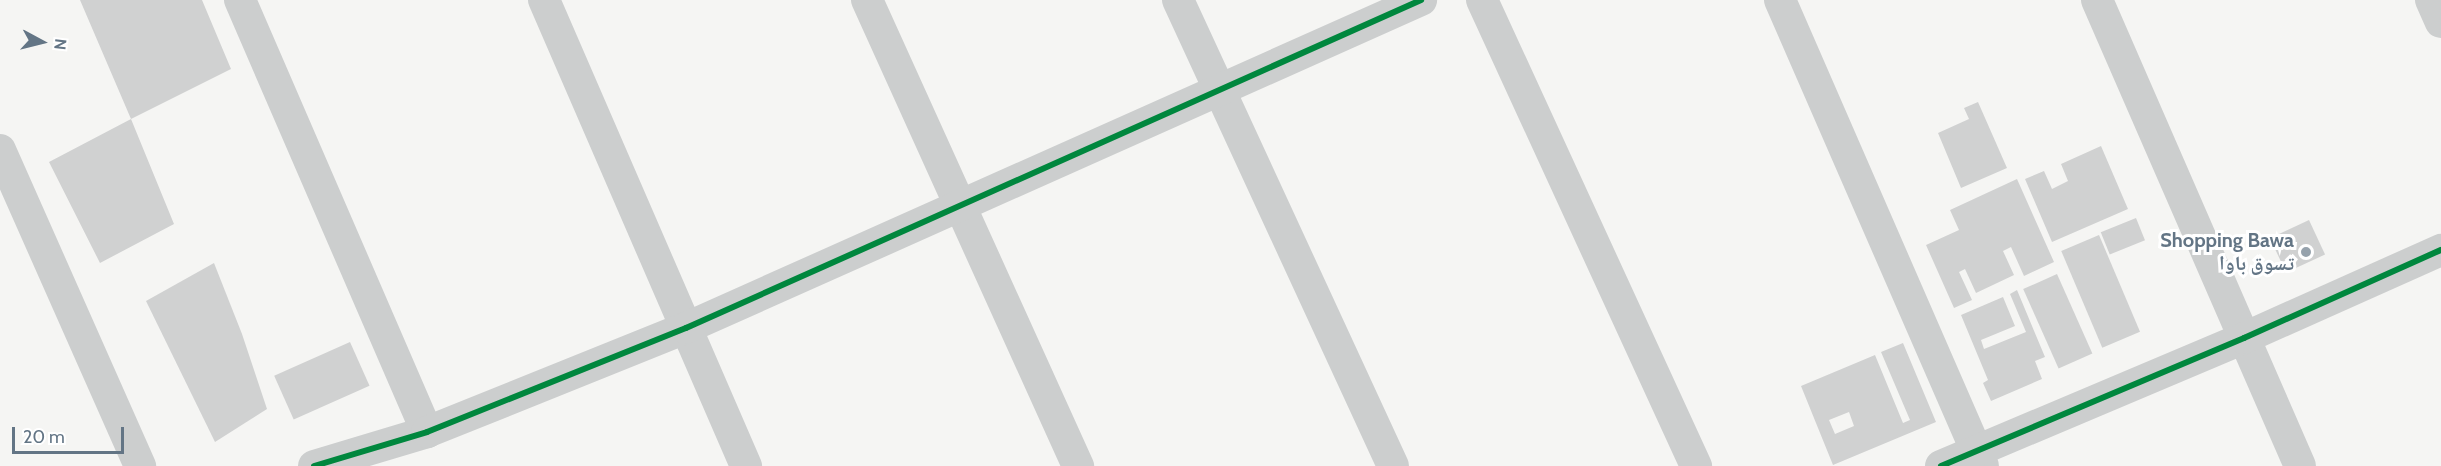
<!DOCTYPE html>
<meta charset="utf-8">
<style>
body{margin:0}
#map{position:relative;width:2441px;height:466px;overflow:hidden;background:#f5f5f3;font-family:Cabin,"Noto Naskh Arabic",sans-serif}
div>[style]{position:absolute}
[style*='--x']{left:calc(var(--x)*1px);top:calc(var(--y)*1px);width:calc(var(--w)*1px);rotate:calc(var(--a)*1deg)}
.building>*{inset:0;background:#d0d1d1;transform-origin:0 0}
.minor>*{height:32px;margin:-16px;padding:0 16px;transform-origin:16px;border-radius:16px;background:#cccece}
.cycleway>*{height:6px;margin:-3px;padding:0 3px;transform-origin:3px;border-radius:3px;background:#00873e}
.dots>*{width:16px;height:16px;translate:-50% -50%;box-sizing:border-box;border:3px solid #fff;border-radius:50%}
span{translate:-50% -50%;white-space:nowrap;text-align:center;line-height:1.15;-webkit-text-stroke:6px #fff;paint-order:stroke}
.poi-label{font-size:20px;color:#637585;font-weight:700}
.right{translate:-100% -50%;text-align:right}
.north{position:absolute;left:12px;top:12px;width:60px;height:60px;-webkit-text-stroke:4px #fff;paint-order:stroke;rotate:97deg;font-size:16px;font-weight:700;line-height:24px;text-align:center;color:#637585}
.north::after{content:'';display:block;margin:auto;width:21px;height:27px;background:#637585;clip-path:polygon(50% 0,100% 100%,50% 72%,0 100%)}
.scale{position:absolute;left:12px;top:427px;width:112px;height:27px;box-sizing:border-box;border:3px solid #637585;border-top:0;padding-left:8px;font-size:18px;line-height:21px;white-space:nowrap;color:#637585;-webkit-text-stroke:4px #fff;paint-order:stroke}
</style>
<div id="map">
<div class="building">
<div style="clip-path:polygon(80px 0,202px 0,231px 69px,131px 119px,174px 224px,100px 263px,49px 162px,131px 119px)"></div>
<div style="clip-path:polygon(1978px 102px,2007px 168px,1961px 188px,1938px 133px,1969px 119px,1964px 108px)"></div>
<div style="clip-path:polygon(2101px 146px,2128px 209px,2052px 242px,2025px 179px,2044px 171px,2052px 189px,2068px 181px,2061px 164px)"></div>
<div style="clip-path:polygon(2017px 179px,2054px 262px,2024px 276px,2011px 247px,2003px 251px,2014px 275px,1976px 293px,1965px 269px,1959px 272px,1972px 300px,1954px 308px,1926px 245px,1959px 230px,1950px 210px)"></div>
<div style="left:2136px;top:218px;width:24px;height:38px;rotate:68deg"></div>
<div style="left:2309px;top:220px;width:38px;height:43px;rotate:65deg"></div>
<div style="left:2099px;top:235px;width:105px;height:41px;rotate:67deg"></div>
<div style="clip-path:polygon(214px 263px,242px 334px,267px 409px,215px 442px,146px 301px)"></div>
<div style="left:2057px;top:274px;width:87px;height:37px;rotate:66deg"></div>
<div style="clip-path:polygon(2017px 290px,2045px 357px,2035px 361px,2042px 379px,1991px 401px,1983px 383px,1988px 380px,1961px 315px,2003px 297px,2015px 326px,1981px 340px,1984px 349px,2026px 332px,2010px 294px)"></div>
<div style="left:350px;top:342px;width:48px;height:83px;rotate:66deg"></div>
<div style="clip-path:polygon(evenodd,1903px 343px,1936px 422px,1833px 465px,1801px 386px,1875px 355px,1903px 423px,1910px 420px,1881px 352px,1903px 343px,1849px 412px,1854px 426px,1835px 434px,1829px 420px,1849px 412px)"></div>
</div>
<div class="minor">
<div style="--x:240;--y:0;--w:471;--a:66.6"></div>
<div style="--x:544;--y:0;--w:508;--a:66.56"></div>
<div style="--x:867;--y:0;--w:512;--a:65.64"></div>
<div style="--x:1178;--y:0;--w:513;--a:65.23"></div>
<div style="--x:1482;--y:0;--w:513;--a:65.33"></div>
<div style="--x:1780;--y:0;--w:508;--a:66.46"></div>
<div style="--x:2097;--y:0;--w:508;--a:66.46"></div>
<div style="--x:2431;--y:0;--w:24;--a:66"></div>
<div style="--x:0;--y:150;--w:346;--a:66.1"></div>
<div style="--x:314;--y:466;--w:118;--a:-16.7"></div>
<div style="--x:427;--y:432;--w:279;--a:-21.9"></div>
<div style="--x:686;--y:328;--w:805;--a:-24.05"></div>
<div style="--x:1941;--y:466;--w:329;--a:-22.9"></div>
<div style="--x:2244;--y:338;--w:216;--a:-24.1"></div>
</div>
<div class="cycleway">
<div style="--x:314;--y:466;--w:118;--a:-16.7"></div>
<div style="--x:427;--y:432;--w:279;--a:-21.9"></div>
<div style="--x:686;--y:328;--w:805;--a:-24.05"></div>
<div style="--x:1941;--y:466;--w:329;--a:-22.9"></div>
<div style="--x:2244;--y:338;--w:216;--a:-24.1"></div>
</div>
<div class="dots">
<div style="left:2306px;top:252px;background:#96a2ac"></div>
</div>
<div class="poi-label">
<span class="right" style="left:2294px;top:252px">Shopping Bawa<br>تسوق باوا</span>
</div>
<div class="north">N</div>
<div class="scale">20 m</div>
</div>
